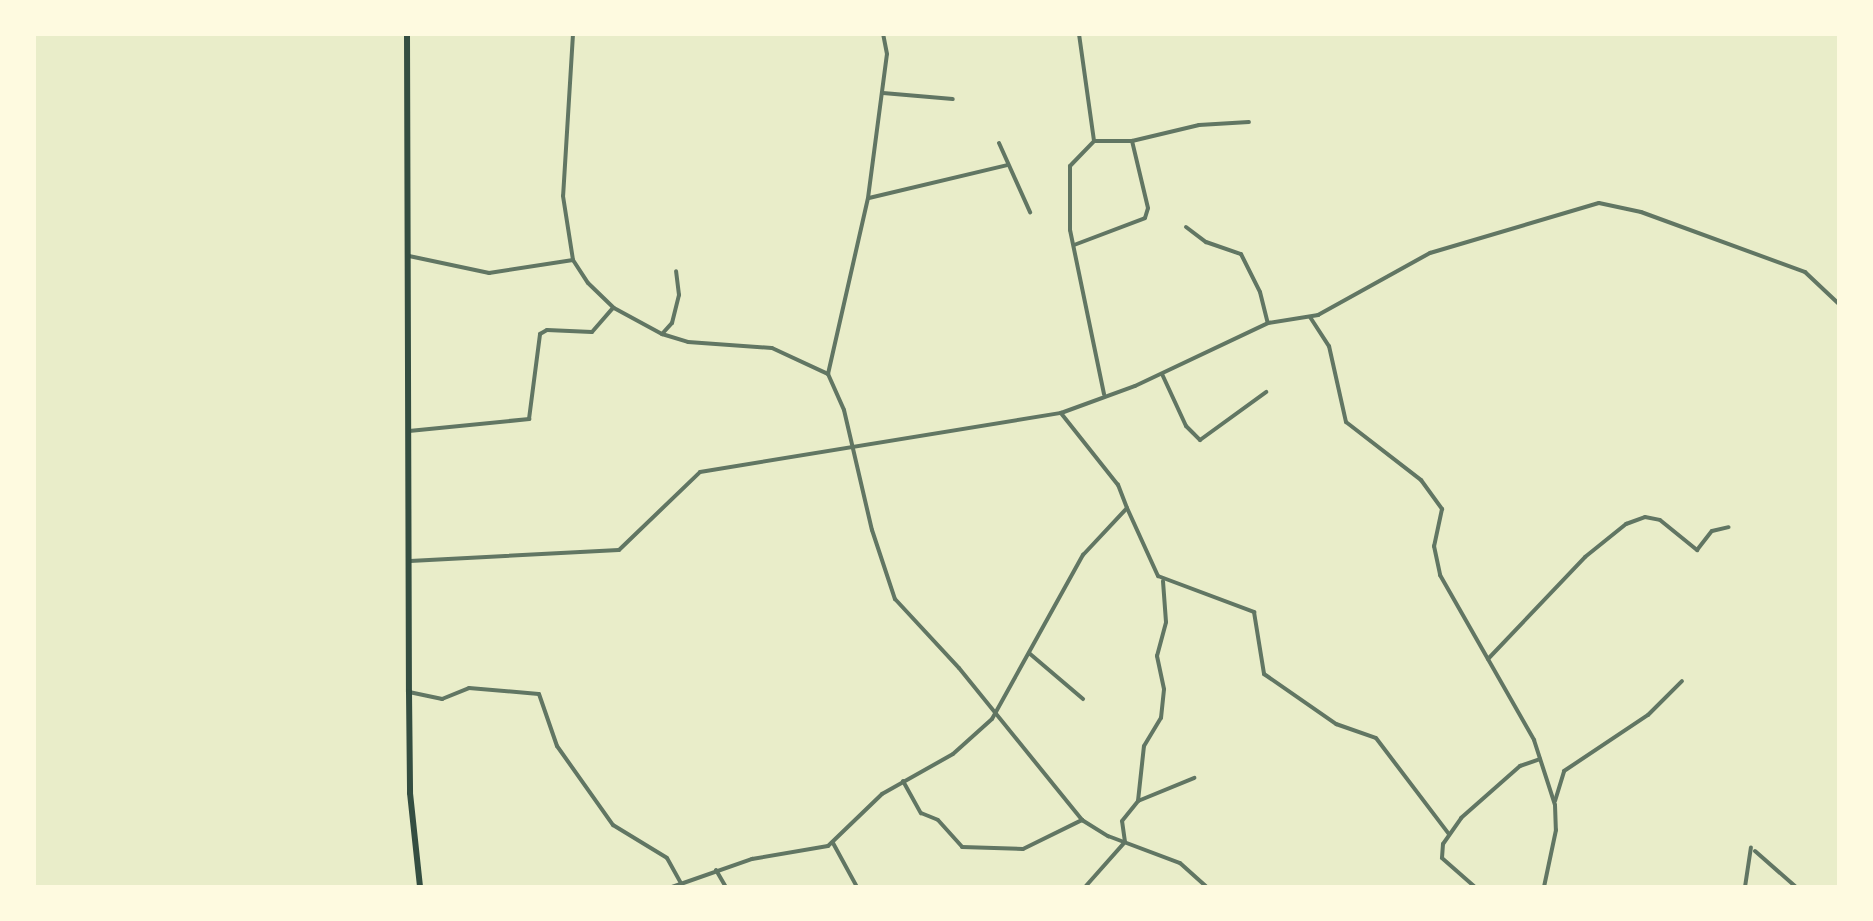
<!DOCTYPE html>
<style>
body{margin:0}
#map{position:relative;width:1873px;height:921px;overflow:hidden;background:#e9edc9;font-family:Montserrat,sans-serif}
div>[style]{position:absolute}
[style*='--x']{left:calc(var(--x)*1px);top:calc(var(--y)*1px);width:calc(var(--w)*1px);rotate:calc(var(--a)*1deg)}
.minor>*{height:4px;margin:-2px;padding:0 2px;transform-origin:2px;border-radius:2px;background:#617663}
.secondary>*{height:6px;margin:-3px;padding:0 3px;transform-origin:3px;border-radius:3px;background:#344e41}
span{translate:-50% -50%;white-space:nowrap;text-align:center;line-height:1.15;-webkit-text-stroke:8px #fefae0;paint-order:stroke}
.frame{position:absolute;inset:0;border:36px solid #fefae0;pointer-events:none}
</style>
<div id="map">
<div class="minor">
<div style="--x:573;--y:34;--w:162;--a:93.5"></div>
<div style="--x:563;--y:196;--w:65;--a:81.1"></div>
<div style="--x:573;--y:260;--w:27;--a:57"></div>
<div style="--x:588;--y:283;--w:36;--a:44"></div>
<div style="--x:614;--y:308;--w:55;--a:28.4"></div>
<div style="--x:662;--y:334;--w:27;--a:17"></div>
<div style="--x:688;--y:342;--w:84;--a:4.1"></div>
<div style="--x:772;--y:348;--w:62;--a:24.9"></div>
<div style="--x:828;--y:374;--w:39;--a:66"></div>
<div style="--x:844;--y:410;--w:123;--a:76.9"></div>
<div style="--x:872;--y:530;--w:73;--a:71.6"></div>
<div style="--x:895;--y:599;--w:94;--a:47.2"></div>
<div style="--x:959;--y:668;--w:196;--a:51"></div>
<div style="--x:1082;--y:820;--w:31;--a:32"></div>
<div style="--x:1108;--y:836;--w:77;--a:20.6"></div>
<div style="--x:1180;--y:863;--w:36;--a:42"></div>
<div style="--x:1079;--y:34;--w:108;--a:82"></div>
<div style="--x:883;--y:93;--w:70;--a:4.9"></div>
<div style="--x:999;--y:143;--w:76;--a:65.8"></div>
<div style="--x:869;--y:198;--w:142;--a:-13.4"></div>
<div style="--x:1186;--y:227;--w:25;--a:37"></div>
<div style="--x:1206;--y:242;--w:37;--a:19"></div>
<div style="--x:1241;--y:254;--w:42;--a:63.4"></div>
<div style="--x:1260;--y:292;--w:32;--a:76"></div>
<div style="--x:1074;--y:245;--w:76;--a:-20.8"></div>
<div style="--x:1145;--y:218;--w:10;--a:-73"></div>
<div style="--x:1148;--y:208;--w:69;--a:-103.4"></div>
<div style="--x:409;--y:256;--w:82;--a:12"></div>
<div style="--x:489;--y:273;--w:85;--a:-8.8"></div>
<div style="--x:1310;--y:317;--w:35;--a:57"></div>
<div style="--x:1329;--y:346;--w:78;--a:77.4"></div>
<div style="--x:1346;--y:422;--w:95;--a:37.7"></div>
<div style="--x:1421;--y:480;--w:36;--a:54"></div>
<div style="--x:1442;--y:509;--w:38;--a:102"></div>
<div style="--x:1434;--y:546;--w:30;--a:78"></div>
<div style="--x:1440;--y:575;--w:190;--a:60.3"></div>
<div style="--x:1534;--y:740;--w:68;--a:72.1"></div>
<div style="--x:1555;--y:805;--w:25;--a:88"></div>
<div style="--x:1556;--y:830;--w:58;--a:101.9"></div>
<div style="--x:662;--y:334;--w:15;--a:-48"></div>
<div style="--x:672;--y:323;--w:29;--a:-76"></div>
<div style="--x:679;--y:295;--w:24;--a:-97"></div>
<div style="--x:828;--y:374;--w:180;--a:-77.2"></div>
<div style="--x:868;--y:198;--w:145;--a:-82.5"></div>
<div style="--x:887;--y:54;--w:20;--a:-101"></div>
<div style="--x:1162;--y:374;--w:57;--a:65.2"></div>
<div style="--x:1186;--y:426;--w:20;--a:45"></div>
<div style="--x:1200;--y:440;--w:82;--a:-36"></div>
<div style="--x:1104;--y:394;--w:167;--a:-101.7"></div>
<div style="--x:1070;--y:230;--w:64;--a:-90"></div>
<div style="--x:1070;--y:166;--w:35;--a:-46"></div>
<div style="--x:1094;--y:141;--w:38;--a:0"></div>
<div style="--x:1132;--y:141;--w:69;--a:-13.4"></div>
<div style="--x:1199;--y:125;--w:50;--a:-3.4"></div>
<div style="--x:409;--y:431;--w:121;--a:-5.7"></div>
<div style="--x:529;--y:419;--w:86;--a:-82.6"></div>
<div style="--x:540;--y:334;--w:8;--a:-30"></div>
<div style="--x:547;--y:330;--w:45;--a:2.5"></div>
<div style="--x:592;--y:332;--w:32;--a:-49"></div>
<div style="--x:1127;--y:508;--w:75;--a:65.5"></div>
<div style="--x:1158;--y:576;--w:103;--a:20.6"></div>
<div style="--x:1254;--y:612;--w:63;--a:80.8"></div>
<div style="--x:1264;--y:674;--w:88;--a:34.8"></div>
<div style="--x:1336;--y:724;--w:42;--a:19.3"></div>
<div style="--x:1376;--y:738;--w:121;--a:52.8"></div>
<div style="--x:410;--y:561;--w:209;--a:-3"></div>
<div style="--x:619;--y:550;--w:112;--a:-43.9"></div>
<div style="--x:700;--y:472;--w:366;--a:-9.3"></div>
<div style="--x:1061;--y:413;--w:79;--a:-20"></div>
<div style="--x:1135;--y:386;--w:147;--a:-25.3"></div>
<div style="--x:1268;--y:323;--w:51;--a:-9.1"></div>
<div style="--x:1318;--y:315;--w:128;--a:-29"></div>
<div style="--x:1430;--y:253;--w:176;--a:-16.5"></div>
<div style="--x:1599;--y:203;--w:43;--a:12.1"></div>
<div style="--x:1641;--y:212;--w:175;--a:20.1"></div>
<div style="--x:1805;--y:272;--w:47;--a:43.3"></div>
<div style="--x:1029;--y:653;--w:71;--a:40.4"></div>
<div style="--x:1488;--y:659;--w:141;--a:-46.4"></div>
<div style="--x:1585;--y:557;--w:53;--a:-38.8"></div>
<div style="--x:1626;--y:524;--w:20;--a:-20"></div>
<div style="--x:1645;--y:517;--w:15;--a:11"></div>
<div style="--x:1660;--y:520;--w:48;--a:39"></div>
<div style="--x:1697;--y:550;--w:24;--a:-52"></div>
<div style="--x:1712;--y:531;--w:17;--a:-13"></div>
<div style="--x:409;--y:692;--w:34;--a:12"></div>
<div style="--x:442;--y:699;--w:29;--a:-22"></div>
<div style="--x:469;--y:688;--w:70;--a:4.9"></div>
<div style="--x:539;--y:694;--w:55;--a:70.9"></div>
<div style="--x:557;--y:746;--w:97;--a:54.7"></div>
<div style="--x:613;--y:825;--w:63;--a:31.4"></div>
<div style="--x:667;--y:858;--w:29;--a:61"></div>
<div style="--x:903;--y:781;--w:37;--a:61"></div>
<div style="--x:921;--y:813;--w:18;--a:22"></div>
<div style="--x:938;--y:820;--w:36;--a:48"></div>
<div style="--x:962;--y:847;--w:61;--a:1.9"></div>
<div style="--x:1023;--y:849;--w:66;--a:-26.2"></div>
<div style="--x:1138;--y:801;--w:61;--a:-22.3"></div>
<div style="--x:1555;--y:801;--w:31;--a:-73"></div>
<div style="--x:1564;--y:771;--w:101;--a:-33.7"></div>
<div style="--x:1648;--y:715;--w:48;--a:-45"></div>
<div style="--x:833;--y:843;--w:50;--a:61.4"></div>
<div style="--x:1755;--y:851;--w:55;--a:41.3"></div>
<div style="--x:716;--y:870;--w:20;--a:60"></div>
<div style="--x:672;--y:887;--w:85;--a:-19.3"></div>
<div style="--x:752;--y:859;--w:77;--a:-9.7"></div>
<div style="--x:828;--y:846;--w:75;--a:-43.9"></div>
<div style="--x:882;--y:794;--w:81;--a:-29.4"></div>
<div style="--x:953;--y:754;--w:52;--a:-41.9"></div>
<div style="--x:992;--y:719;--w:188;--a:-61"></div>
<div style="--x:1083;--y:555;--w:64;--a:-46.9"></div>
<div style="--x:1127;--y:508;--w:25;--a:-111"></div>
<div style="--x:1118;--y:485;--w:92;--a:-128.4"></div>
<div style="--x:1085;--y:887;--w:60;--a:-48.4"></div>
<div style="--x:1125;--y:842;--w:21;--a:-98"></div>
<div style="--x:1122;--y:821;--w:26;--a:-51"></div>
<div style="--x:1138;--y:801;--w:55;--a:-83.8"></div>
<div style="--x:1144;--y:746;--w:33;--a:-59"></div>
<div style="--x:1161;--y:718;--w:29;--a:-84"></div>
<div style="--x:1164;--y:689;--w:34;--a:-102"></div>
<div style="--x:1157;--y:656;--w:35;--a:-75"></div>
<div style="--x:1166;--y:622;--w:41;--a:-94.2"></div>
<div style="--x:1475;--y:887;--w:44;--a:-138.7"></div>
<div style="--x:1442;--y:858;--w:14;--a:-86"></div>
<div style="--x:1443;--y:844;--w:32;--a:-55"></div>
<div style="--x:1461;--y:818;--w:79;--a:-41.4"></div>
<div style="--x:1520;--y:766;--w:21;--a:-19"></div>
<div style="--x:1745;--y:887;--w:40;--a:-81.5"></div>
</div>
<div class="secondary">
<div style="--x:407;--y:34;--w:658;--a:89.83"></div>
<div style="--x:409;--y:692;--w:101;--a:89.4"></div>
<div style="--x:410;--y:793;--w:95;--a:83.9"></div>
</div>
<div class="frame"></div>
</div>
